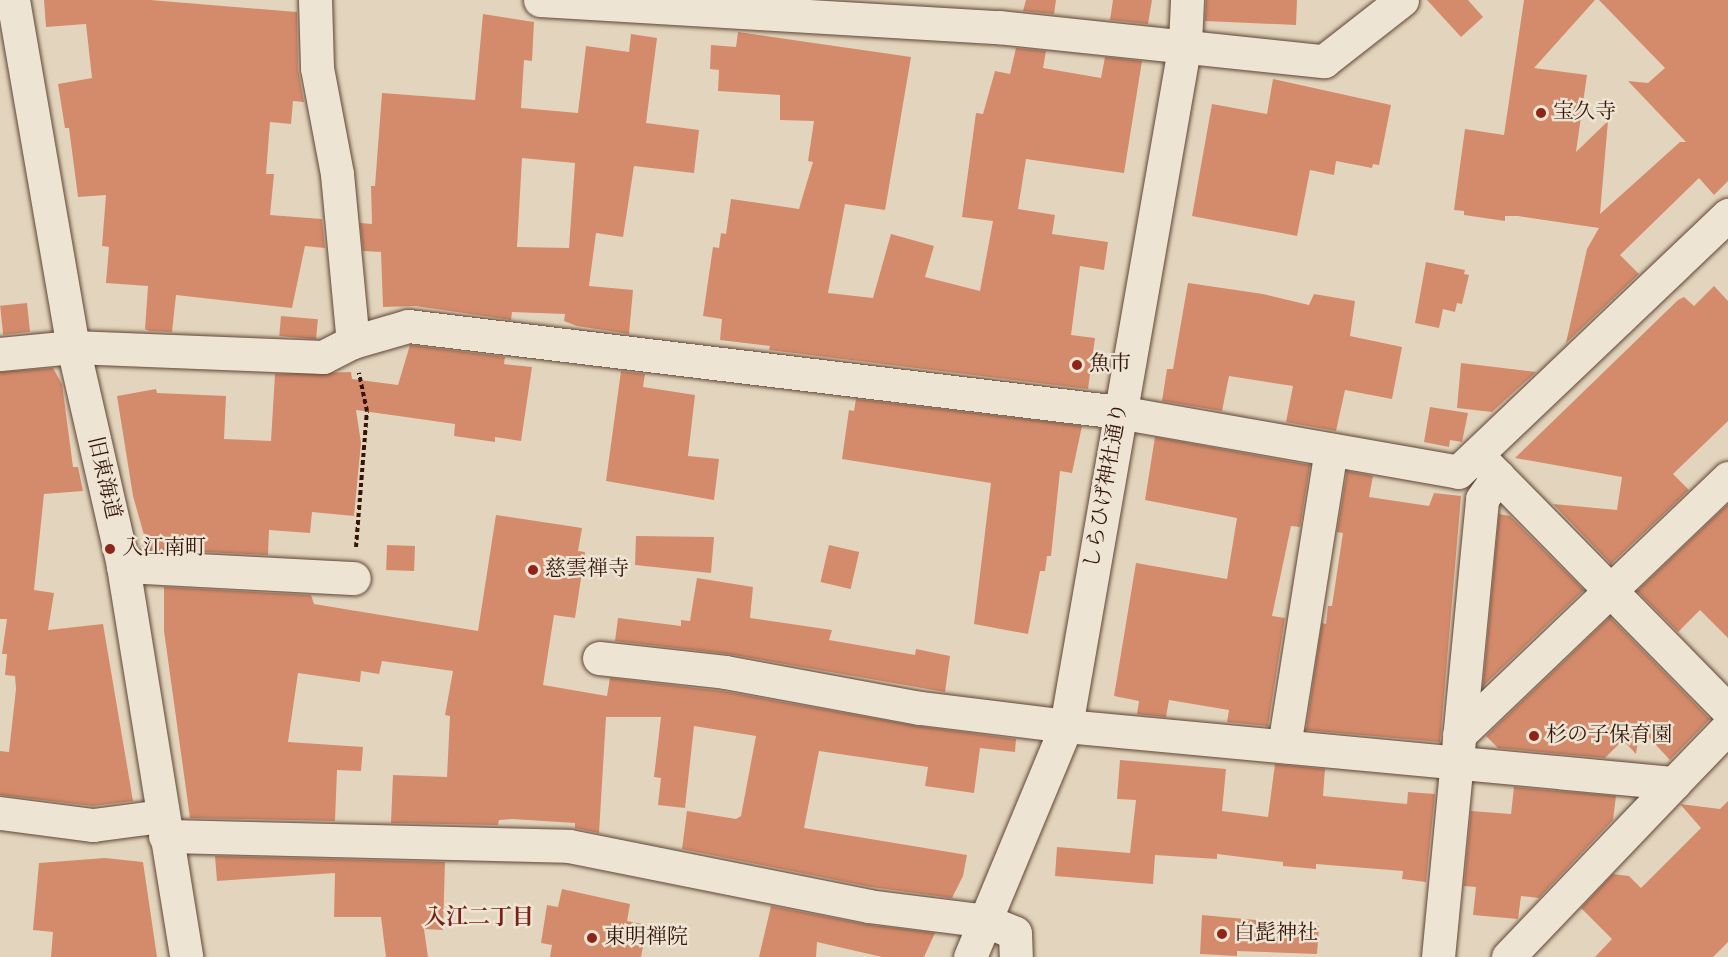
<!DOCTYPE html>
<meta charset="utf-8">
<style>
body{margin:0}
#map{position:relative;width:1728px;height:957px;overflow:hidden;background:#e3d5bd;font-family:"IM FELL English","Noto Serif JP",serif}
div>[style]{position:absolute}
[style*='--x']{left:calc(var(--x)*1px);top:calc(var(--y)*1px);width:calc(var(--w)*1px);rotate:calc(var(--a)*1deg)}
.building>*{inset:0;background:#d48b6c;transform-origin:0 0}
.path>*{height:4px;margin-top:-2px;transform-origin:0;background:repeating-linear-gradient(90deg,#341507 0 4.5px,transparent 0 7.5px)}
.roads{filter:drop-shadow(0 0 2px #604534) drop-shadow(0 0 2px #604534)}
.minor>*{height:33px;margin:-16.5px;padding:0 16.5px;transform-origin:16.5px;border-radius:16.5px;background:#ede4d4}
.dots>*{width:16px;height:16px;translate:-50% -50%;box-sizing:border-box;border:3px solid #ede4d4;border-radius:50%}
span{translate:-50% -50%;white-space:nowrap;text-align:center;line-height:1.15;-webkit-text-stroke:5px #ede4d4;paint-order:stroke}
.poi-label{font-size:21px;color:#341507}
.left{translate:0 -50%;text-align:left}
.street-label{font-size:21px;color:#341507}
.neighbourhood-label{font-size:22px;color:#7a1f14;font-weight:700}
</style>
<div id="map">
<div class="building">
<div style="clip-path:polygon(44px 0,150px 0,297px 12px,298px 69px,304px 102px,293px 101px,291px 124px,270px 122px,266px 174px,274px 174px,270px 215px,322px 219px,325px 248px,305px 246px,292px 308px,176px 295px,172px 332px,149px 331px,145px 329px,148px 286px,106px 283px,109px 247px,102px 246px,106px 195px,78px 197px,69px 128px,65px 128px,58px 84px,92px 78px,86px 24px,46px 27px)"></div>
<div style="clip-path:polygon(1026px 0,1056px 0,1054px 14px,1023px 11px)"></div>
<div style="clip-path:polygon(1113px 0,1152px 0,1148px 24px,1110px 20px)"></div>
<div style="clip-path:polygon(1206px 0,1297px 0,1296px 25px,1205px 21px)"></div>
<div style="clip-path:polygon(1427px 0,1468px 0,1483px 17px,1461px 37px)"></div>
<div style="clip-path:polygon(1524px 0,1595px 0,1534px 68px,1587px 75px,1576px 152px,1608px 121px,1600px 214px,1680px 142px,1686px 142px,1628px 81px,1648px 83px,1665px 68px,1599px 0,1728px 0,1728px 181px,1714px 195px,1699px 178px,1620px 255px,1639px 274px,1566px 343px,1587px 249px,1599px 228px,1518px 216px,1505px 216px,1505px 221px,1464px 215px,1464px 211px,1454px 210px,1465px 129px,1504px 135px)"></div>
<div style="clip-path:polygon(evenodd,483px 14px,534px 22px,532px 61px,524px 60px,521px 108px,578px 113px,586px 46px,629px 52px,631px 34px,657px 38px,646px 123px,699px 130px,694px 173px,634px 166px,623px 237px,596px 233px,589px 286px,633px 290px,629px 334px,577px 326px,564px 321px,565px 314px,512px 312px,511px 320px,415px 306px,383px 307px,381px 252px,363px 251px,360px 223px,372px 224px,371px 186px,375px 186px,382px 93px,475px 100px,483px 14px,522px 158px,575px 163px,569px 248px,517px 247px,522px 158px)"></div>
<div style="clip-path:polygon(738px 32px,911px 57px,885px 210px,845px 204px,828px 293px,873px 298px,891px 234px,934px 246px,925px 277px,980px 291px,993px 221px,962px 217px,976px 113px,983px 114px,995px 71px,1010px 74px,1016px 48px,1046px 51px,1043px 68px,1101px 78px,1105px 57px,1142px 61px,1124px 173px,1026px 159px,1018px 209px,1055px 215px,1052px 234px,1108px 242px,1104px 270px,1080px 266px,1071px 335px,1095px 338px,1088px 389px,769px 350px,770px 346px,720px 340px,722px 319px,703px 316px,713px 247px,719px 248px,721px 233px,726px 234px,731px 199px,799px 209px,813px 162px,808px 161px,814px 121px,780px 120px,780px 95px,718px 91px,719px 70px,710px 69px,711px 45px,736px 47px)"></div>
<div style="clip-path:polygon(1273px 79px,1391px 105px,1379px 165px,1373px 164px,1372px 168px,1336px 161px,1334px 175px,1310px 170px,1297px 236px,1192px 216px,1212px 104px,1267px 114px)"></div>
<div style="clip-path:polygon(1426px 262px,1465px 270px,1464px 274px,1469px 275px,1462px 304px,1457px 303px,1455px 312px,1443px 309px,1439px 328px,1415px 323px)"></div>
<div style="clip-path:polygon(1188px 283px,1263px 294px,1309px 305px,1314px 294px,1355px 301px,1350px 336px,1402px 347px,1392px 399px,1345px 390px,1336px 431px,1286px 422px,1293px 386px,1229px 376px,1222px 411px,1162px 401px,1167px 369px,1173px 369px)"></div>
<div style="clip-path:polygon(1714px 286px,1728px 301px,1728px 421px,1673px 474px,1689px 490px,1611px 564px,1553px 504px,1617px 510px,1622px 477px,1515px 458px,1678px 300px,1684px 297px,1694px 306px)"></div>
<div style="left:27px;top:303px;width:29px;height:27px;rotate:84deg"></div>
<div style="left:281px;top:316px;width:37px;height:20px;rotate:5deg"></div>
<div style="clip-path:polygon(410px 345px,505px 357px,504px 364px,532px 367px,521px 441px,495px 437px,495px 442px,454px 436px,455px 424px,356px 410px,361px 443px,354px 516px,312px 512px,310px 533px,269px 530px,268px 555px,148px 549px,133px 496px,117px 396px,156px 389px,157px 393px,226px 396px,224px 439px,271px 441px,275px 374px,351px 372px,352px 379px,398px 385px)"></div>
<div style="clip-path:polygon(1461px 363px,1536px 372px,1492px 412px,1457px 408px)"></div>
<div style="clip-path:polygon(53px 368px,62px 384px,73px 467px,78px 467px,83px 491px,44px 494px,34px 590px,54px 593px,48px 630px,103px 624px,133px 801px,93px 806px,0 795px,0 751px,9px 752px,16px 689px,15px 676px,5px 675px,7px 654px,2px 654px,7px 619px,0 619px,0 372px)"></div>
<div style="clip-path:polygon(621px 371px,645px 374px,643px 387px,695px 395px,688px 456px,719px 459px,714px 500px,606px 481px)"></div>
<div style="clip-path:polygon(856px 399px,1082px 426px,1072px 473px,1060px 471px,1051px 556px,1047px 556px,1045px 571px,1040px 571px,1028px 634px,974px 624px,991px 483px,842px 459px,849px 410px,854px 411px)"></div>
<div style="clip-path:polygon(1430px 407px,1468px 413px,1462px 442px,1450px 440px,1449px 447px,1424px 442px)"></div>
<div style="clip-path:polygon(1155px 437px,1310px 465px,1300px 527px,1291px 526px,1272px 616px,1285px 618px,1268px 726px,1227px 722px,1229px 710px,1169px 700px,1166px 717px,1137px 714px,1139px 701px,1114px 696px,1136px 563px,1227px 579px,1237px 518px,1145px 500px)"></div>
<div style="clip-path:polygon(1347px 471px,1373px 476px,1369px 497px,1429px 506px,1434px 493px,1461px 496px,1440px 742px,1306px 730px,1322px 623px,1326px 624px,1328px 606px,1332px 606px,1343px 533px,1337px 532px)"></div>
<div style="clip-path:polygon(1728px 504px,1728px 638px,1700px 610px,1678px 632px,1637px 591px)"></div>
<div style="clip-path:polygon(1499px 514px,1510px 516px,1584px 590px,1483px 686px)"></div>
<div style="clip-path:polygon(496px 515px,582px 528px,578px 551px,585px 552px,575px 618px,554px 615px,543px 685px,607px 696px,610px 678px,722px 691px,917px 726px,1016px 739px,1015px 752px,980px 748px,974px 793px,925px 786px,928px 767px,819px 751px,804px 828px,967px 855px,963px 876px,952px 898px,871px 887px,682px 849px,687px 811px,736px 819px,741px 816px,756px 736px,694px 726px,685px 808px,658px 805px,661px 778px,654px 777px,661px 717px,606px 717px,599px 833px,575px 828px,575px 823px,512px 819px,499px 820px,498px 825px,391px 823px,393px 775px,447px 777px,450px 716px,445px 715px,453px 671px,382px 661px,379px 674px,361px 671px,360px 682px,298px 673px,288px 742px,363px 747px,361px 771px,337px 770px,335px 821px,190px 818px,164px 631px,164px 587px,311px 595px,314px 604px,478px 631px)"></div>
<div style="clip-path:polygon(636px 536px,714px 537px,711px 573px,635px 565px)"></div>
<div style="left:387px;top:545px;width:28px;height:25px;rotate:2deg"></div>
<div style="left:829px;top:545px;width:31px;height:38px;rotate:13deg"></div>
<div style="clip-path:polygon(697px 578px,753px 587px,750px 618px,832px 630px,829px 640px,915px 655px,916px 649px,950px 656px,945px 692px,728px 654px,615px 641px,618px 618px,681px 626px,681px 620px,690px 621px)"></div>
<div style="clip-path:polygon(1610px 617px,1710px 719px,1670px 760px,1640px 728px,1636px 754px,1623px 740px,1605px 758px,1498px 748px,1486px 736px)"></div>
<div style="clip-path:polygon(1120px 760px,1226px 769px,1222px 811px,1268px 817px,1275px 764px,1325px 769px,1323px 796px,1407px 804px,1408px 792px,1435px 794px,1426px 882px,1402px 879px,1403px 871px,1316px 864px,1316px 869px,1283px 866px,1283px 862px,1217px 854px,1217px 859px,1155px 855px,1153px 884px,1055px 876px,1057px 847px,1130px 853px,1136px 800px,1117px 799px)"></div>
<div style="clip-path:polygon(1514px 787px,1616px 796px,1613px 820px,1539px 898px,1521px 896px,1518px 919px,1473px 915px,1476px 887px,1464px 886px,1471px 811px,1511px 814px)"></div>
<div style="clip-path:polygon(1728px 801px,1728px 942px,1713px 957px,1595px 957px,1612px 939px,1581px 908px,1613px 874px,1629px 876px,1641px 888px,1701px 828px,1680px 804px,1720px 809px)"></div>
<div style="clip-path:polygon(215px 856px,445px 862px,443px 930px,424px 929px,428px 957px,386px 957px,381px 917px,334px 917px,335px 873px,217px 881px)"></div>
<div style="clip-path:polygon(105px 858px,143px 862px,157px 957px,51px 957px,53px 932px,33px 930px,39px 863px)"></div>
<div style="clip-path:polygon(562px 889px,630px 904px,627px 921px,647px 925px,641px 957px,550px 957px,552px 945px,541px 943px,547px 905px,558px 907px)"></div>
<div style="clip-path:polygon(771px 906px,864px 924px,935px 933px,924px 957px,882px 957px,817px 942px,816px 957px,759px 957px)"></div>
<div style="clip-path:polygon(1202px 915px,1319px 926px,1317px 954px,1237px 951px,1237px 956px,1200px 954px)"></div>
</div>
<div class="path">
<div style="--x:356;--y:547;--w:136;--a:-85.4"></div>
<div style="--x:367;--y:411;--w:39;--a:-102"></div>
</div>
<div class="roads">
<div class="minor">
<div style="--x:13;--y:0;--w:352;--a:80.2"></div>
<div style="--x:73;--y:347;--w:225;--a:77.1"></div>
<div style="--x:123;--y:566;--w:396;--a:80.8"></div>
<div style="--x:315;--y:0;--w:68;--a:88.3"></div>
<div style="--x:317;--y:68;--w:108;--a:79.3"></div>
<div style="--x:337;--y:174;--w:169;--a:84.6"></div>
<div style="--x:540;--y:0;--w:459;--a:3.4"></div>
<div style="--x:998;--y:27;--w:328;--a:6"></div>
<div style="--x:1324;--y:61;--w:99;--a:-38"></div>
<div style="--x:0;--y:354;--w:73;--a:-5.5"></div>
<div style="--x:73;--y:347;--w:250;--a:2.3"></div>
<div style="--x:323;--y:357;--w:34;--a:-27"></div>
<div style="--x:353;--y:342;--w:57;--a:-16.2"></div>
<div style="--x:408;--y:326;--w:716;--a:6.9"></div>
<div style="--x:1119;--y:412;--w:344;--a:10"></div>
<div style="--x:1458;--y:472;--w:373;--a:-43.6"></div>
<div style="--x:1484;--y:462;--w:348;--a:45.5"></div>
<div style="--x:123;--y:566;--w:231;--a:3"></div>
<div style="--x:599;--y:658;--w:127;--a:6.3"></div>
<div style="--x:725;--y:672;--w:198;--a:10.5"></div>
<div style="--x:920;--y:708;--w:147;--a:7"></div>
<div style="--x:1066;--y:726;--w:611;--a:5.36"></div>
<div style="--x:1674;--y:783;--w:78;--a:-46"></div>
<div style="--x:1459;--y:735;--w:372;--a:-43.7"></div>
<div style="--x:1284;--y:746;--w:300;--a:-81"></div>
<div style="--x:0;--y:813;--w:94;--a:7.4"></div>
<div style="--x:93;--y:825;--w:69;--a:-7.5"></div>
<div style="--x:165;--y:836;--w:404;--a:1.4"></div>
<div style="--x:569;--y:846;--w:305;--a:11.3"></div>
<div style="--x:868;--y:906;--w:119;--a:7.2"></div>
<div style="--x:986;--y:921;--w:31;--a:22"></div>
<div style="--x:1015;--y:933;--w:24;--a:88"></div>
<div style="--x:970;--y:957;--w:250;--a:-67.4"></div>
<div style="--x:1066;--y:726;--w:693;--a:-80.12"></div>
<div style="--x:1185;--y:43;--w:43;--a:-87.3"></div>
<div style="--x:1438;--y:957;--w:460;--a:-84.5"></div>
<div style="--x:1482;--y:499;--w:28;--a:-55"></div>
<div style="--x:1508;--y:957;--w:240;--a:-46.3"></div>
</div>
</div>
<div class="dots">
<div style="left:1541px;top:113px;background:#8f2418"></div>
<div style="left:1077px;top:365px;background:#8f2418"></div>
<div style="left:110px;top:549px;background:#8f2418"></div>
<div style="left:533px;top:570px;background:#8f2418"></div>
<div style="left:1534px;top:736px;background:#8f2418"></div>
<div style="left:1222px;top:934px;background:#8f2418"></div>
<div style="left:592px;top:938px;background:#8f2418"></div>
</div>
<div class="poi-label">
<span class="left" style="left:1553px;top:113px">宝久寺</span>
<span class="left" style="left:1089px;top:365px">魚市</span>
<span class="left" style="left:122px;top:549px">入江南町</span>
<span class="left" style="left:545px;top:570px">慈雲禅寺</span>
<span class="left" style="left:1546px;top:736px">杉の子保育園</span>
<span class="left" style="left:1234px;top:934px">白髭神社</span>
<span class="left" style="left:604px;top:938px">東明禅院</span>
</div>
<div class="street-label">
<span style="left:103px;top:478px;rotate:77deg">旧東海道</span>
<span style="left:1107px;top:486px;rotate:-80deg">しらひげ神社通り</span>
</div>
<div class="neighbourhood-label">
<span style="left:479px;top:919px">入江二丁目</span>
</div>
</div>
